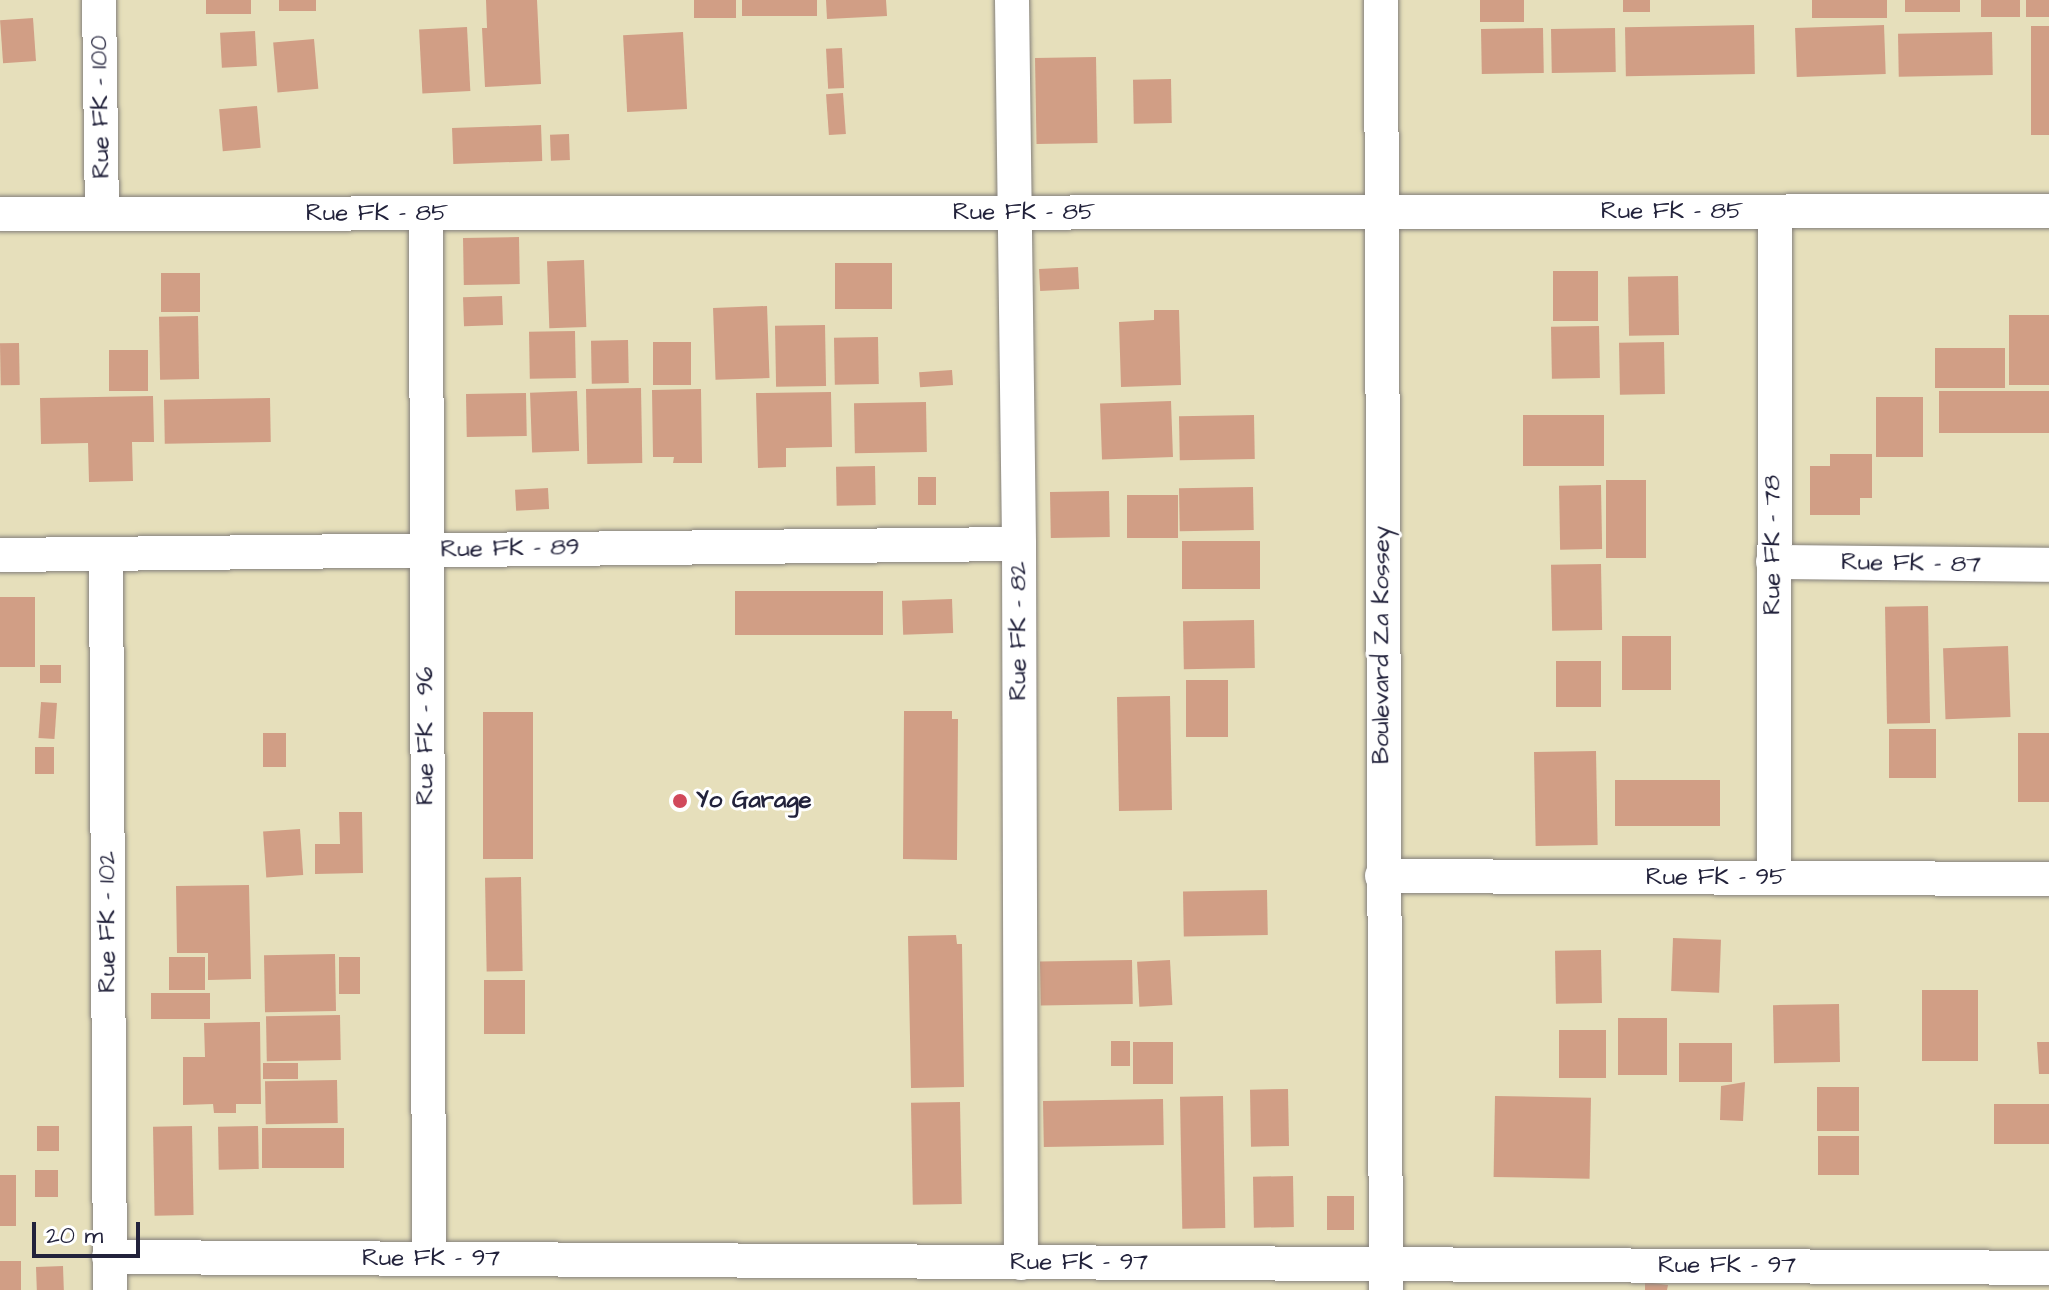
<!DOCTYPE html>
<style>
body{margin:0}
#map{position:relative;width:2049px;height:1290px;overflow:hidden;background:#e6dfbb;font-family:"Architects Daughter",sans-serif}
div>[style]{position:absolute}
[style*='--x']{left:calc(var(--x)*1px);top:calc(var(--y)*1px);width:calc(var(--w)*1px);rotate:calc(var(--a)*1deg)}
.building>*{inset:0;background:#d19e85;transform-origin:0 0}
.roads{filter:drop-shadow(0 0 2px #84807b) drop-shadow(0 0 2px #84807b)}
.street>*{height:34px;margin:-17px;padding:0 17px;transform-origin:17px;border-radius:17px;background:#fff}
.dots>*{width:22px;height:22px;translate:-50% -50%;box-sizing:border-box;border:4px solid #fff;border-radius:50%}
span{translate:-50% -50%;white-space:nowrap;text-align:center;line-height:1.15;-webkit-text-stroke:6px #fff;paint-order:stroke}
.street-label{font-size:24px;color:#22223b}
.poi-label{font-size:24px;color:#22223b;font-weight:700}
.left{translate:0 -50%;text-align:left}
.scale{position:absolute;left:32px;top:1222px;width:108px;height:36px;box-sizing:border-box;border:4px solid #22223b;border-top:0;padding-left:10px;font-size:24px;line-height:28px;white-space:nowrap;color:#22223b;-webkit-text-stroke:6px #fff;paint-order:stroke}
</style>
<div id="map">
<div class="building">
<div style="left:206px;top:0;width:45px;height:14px"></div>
<div style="left:279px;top:0;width:37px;height:11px"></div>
<div style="clip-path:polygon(486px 0,537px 0,541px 84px,485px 87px,482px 28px,487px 28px)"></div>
<div style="left:694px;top:0;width:42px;height:18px"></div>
<div style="left:742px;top:0;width:75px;height:16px"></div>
<div style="clip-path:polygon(826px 0,886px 0,887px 16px,827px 19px)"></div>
<div style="left:1480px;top:0;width:44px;height:22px"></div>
<div style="left:1623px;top:0;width:27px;height:12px"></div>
<div style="left:1812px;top:0;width:75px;height:18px"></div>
<div style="left:1905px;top:0;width:55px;height:12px"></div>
<div style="left:1981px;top:0;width:39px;height:17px"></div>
<div style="left:2026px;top:0;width:23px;height:17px"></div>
<div style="left:33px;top:18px;width:43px;height:33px;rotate:86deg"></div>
<div style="left:1754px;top:25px;width:49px;height:129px;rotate:89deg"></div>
<div style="left:1884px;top:25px;width:49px;height:89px;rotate:88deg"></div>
<div style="left:2031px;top:26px;width:18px;height:109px"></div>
<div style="left:467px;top:27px;width:64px;height:48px;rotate:87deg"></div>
<div style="left:1543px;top:28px;width:45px;height:62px;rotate:89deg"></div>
<div style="left:1615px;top:28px;width:44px;height:64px;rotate:89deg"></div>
<div style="left:255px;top:31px;width:35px;height:35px;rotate:87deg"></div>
<div style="left:683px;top:32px;width:77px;height:60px;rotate:87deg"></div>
<div style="left:1992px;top:32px;width:43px;height:94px;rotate:89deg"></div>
<div style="left:314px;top:39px;width:50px;height:41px;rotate:85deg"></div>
<div style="left:842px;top:48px;width:40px;height:16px;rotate:87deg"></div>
<div style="left:1096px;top:57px;width:86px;height:61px;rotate:89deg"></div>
<div style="left:1171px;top:79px;width:44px;height:38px;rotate:89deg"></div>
<div style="left:843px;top:93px;width:41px;height:17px;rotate:86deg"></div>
<div style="left:257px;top:106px;width:42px;height:38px;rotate:85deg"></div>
<div style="left:541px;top:125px;width:36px;height:89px;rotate:88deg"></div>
<div style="left:569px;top:134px;width:26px;height:19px;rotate:88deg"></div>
<div style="left:519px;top:237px;width:47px;height:56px;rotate:89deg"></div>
<div style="left:584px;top:260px;width:67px;height:37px;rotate:88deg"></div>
<div style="left:835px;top:263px;width:57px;height:46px"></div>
<div style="left:1078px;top:267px;width:22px;height:39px;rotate:87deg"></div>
<div style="left:1598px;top:271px;width:50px;height:45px;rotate:90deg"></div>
<div style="left:161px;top:273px;width:39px;height:39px"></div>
<div style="left:1678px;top:276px;width:59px;height:50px;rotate:89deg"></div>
<div style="left:502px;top:296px;width:29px;height:39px;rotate:88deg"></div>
<div style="left:767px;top:306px;width:72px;height:54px;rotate:88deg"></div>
<div style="clip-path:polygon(1154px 310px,1179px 310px,1181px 385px,1121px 387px,1119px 322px,1154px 320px)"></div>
<div style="left:2009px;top:315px;width:40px;height:70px"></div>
<div style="left:198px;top:316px;width:63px;height:39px;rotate:89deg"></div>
<div style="left:825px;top:325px;width:61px;height:50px;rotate:89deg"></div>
<div style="left:1599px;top:326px;width:52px;height:48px;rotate:89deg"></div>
<div style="left:575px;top:331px;width:47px;height:46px;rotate:89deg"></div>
<div style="left:878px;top:337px;width:47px;height:44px;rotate:89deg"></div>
<div style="left:628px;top:340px;width:43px;height:37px;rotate:89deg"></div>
<div style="left:653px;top:342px;width:38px;height:43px"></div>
<div style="left:1664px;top:342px;width:52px;height:45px;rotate:89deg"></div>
<div style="left:19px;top:343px;width:42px;height:19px;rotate:89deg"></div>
<div style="left:1935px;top:348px;width:70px;height:40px"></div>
<div style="left:109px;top:350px;width:39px;height:41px"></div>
<div style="left:952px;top:370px;width:15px;height:33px;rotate:86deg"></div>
<div style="left:641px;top:388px;width:75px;height:55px;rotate:89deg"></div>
<div style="clip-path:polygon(701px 389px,702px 463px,673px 463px,674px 457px,653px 457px,652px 390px)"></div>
<div style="left:577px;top:391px;width:60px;height:47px;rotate:88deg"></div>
<div style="left:1939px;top:391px;width:110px;height:42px"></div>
<div style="clip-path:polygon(831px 392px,832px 447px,786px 448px,786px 467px,758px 468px,756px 393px)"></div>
<div style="left:526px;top:393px;width:43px;height:60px;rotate:89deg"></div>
<div style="clip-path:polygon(153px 396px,154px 442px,132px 442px,133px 481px,89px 482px,88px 443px,41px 444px,40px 398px)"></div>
<div style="left:1876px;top:397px;width:47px;height:60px"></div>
<div style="left:270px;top:398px;width:44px;height:106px;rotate:89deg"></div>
<div style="left:1171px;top:401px;width:56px;height:71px;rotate:88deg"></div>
<div style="left:926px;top:402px;width:50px;height:72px;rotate:89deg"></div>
<div style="left:1254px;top:415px;width:44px;height:75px;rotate:89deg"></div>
<div style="left:1604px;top:415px;width:51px;height:81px;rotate:90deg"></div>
<div style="clip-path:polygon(1830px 454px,1872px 454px,1872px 498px,1860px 498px,1860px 515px,1810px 515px,1810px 466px,1830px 466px)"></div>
<div style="left:875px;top:466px;width:39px;height:39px;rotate:89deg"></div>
<div style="left:918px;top:477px;width:18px;height:28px"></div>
<div style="left:1606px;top:480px;width:40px;height:78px"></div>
<div style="left:1601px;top:485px;width:64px;height:42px;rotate:89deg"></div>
<div style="left:1253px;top:487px;width:43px;height:74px;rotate:89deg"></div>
<div style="left:548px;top:488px;width:21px;height:33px;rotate:87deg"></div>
<div style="left:1109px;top:491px;width:46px;height:59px;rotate:89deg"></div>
<div style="left:1178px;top:495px;width:43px;height:51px;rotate:90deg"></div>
<div style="left:1260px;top:541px;width:48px;height:78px;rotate:90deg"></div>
<div style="left:1601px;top:564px;width:66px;height:50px;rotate:89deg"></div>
<div style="left:883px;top:591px;width:44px;height:148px;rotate:90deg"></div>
<div style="left:0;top:597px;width:35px;height:70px"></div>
<div style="left:952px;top:599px;width:34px;height:50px;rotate:88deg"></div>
<div style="left:1928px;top:606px;width:117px;height:43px;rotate:89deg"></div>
<div style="left:1254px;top:620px;width:48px;height:71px;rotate:89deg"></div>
<div style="left:1671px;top:636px;width:54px;height:49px;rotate:90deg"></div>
<div style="left:2008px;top:646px;width:71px;height:65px;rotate:88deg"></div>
<div style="left:1556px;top:661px;width:45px;height:46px"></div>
<div style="left:40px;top:665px;width:21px;height:18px"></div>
<div style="left:1186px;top:680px;width:42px;height:57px"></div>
<div style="left:1170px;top:696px;width:114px;height:53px;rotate:89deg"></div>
<div style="left:41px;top:702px;width:16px;height:36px;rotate:4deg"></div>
<div style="clip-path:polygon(904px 711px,952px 711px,952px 719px,958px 719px,957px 860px,903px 859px)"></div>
<div style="left:483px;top:712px;width:50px;height:147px"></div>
<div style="left:1889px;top:729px;width:47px;height:49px"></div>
<div style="left:263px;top:733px;width:23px;height:34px"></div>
<div style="left:2049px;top:733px;width:69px;height:31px;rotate:90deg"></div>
<div style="left:35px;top:747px;width:19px;height:27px"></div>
<div style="left:1596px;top:751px;width:94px;height:62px;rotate:89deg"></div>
<div style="left:1615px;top:780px;width:105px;height:46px"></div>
<div style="clip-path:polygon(339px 812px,362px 812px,363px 873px,315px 874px,315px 844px,340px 844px)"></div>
<div style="left:300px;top:829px;width:46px;height:37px;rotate:86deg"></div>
<div style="left:521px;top:877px;width:94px;height:36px;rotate:89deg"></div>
<div style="clip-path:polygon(249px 885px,251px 979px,208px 980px,208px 953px,177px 953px,176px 886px)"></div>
<div style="left:1267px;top:890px;width:45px;height:84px;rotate:89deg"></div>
<div style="clip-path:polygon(956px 935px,957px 944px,962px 944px,964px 1087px,911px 1088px,908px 936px)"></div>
<div style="left:1673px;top:938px;width:48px;height:53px;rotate:2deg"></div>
<div style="left:1601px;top:950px;width:53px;height:46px;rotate:89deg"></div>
<div style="left:335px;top:954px;width:57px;height:71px;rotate:89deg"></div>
<div style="left:169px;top:957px;width:36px;height:33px"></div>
<div style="left:339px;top:957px;width:21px;height:37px"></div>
<div style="left:1132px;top:960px;width:44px;height:92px;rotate:89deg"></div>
<div style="left:1170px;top:960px;width:45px;height:33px;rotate:87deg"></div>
<div style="left:484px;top:980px;width:41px;height:54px"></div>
<div style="left:1922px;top:990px;width:56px;height:71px"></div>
<div style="left:210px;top:993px;width:26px;height:59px;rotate:90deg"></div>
<div style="left:1839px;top:1004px;width:58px;height:66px;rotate:89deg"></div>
<div style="left:340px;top:1015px;width:45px;height:74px;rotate:89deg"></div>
<div style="left:1667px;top:1018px;width:57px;height:49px;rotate:90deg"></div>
<div style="clip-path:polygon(260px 1022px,261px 1104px,236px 1104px,236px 1113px,214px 1113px,213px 1104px,183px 1105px,183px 1057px,205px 1057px,204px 1023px)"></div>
<div style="left:1606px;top:1030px;width:48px;height:47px;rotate:90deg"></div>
<div style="left:1111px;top:1041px;width:19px;height:25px"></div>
<div style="left:1173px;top:1042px;width:42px;height:40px;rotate:90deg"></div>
<div style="clip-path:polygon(2037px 1042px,2049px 1042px,2049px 1074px,2039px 1074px)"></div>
<div style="left:1679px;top:1043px;width:53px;height:39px"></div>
<div style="left:263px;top:1063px;width:35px;height:16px"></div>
<div style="left:337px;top:1080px;width:43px;height:72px;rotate:89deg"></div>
<div style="clip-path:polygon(1745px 1082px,1743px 1121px,1720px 1120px,1721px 1086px)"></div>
<div style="left:1817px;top:1087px;width:42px;height:44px"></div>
<div style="left:1288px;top:1089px;width:57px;height:38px;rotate:89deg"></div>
<div style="left:1223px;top:1096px;width:132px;height:43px;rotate:89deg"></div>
<div style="left:1495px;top:1096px;width:96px;height:81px;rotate:1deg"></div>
<div style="left:1163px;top:1099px;width:46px;height:120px;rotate:89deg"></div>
<div style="left:960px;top:1102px;width:102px;height:49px;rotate:89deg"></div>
<div style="left:2049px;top:1104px;width:40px;height:55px;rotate:90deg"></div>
<div style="left:37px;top:1126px;width:22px;height:25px"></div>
<div style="left:192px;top:1126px;width:89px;height:39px;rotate:89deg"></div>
<div style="left:258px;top:1126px;width:43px;height:40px;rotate:89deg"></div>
<div style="left:344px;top:1128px;width:40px;height:82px;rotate:90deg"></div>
<div style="left:1818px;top:1136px;width:41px;height:39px"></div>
<div style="left:58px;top:1170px;width:27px;height:23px;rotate:90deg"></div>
<div style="left:0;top:1175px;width:16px;height:51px"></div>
<div style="left:1293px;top:1176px;width:51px;height:40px;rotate:89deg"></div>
<div style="left:1327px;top:1196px;width:27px;height:34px"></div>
<div style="left:0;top:1261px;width:21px;height:29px"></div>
<div style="left:63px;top:1266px;width:24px;height:27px;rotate:88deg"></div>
<div style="clip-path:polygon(1645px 1282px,1668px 1285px,1667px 1290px,1645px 1290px)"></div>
</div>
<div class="roads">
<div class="street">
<div style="--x:99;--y:0;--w:214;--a:89.2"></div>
<div style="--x:1012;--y:0;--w:544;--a:89.26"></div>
<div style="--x:1019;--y:544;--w:719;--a:89.84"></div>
<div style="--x:1381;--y:0;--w:1290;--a:89.78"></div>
<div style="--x:0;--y:214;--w:2049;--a:-0.08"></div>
<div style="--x:426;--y:214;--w:1045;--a:89.84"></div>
<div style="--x:106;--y:554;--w:736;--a:89.69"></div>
<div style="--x:0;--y:555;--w:1019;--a:-0.62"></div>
<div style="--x:1773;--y:562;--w:276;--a:0.6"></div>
<div style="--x:1382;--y:876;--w:667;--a:0.26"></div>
<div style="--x:1774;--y:878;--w:666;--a:-89.91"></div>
<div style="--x:109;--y:1257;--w:1940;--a:0.32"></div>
</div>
</div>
<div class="dots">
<div style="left:680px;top:801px;background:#d1495b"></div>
</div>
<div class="street-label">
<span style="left:101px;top:107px;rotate:-91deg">Rue FK - 100</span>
<span style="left:1672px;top:212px">Rue FK - 85</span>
<span style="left:1024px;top:213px">Rue FK - 85</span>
<span style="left:377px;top:214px">Rue FK - 85</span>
<span style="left:1773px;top:545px;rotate:-90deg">Rue FK - 78</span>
<span style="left:510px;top:549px;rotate:-1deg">Rue FK - 89</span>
<span style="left:1911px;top:564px;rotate:1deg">Rue FK - 87</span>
<span style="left:1019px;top:631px;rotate:-90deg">Rue FK - 82</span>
<span style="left:1382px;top:645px;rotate:-90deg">Boulevard Za Kossey</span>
<span style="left:426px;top:736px;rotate:-90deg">Rue FK - 96</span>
<span style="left:1716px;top:878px">Rue FK - 95</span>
<span style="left:108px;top:922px;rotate:-90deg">Rue FK - 102</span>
<span style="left:431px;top:1259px">Rue FK - 97</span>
<span style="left:1079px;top:1263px">Rue FK - 97</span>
<span style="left:1727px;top:1266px">Rue FK - 97</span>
</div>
<div class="poi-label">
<span class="left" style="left:696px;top:801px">Yo Garage</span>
</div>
<div class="scale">20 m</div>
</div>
